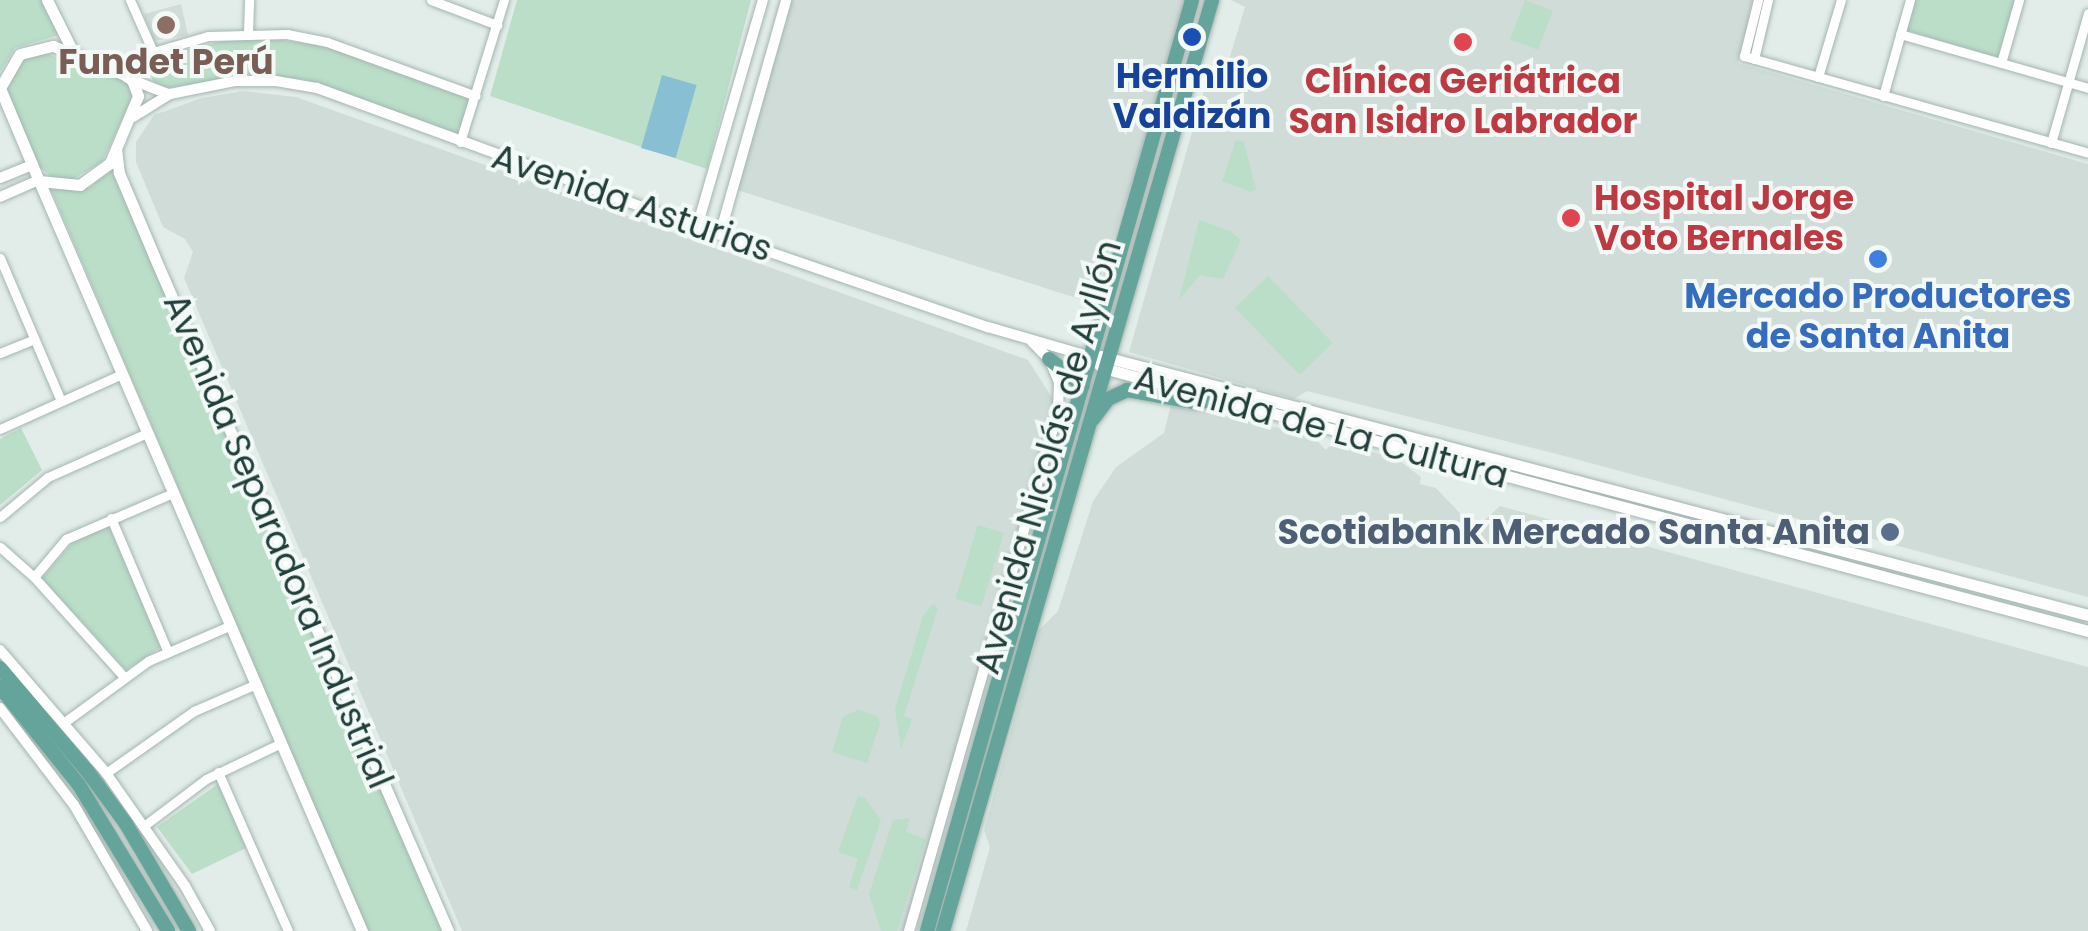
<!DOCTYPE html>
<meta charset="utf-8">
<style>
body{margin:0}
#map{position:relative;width:2088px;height:931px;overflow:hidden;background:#e2ede9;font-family:Poppins,sans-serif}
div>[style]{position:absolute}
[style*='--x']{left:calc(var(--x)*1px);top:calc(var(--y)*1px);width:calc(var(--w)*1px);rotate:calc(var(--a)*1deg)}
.built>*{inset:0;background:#d0dcd8}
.green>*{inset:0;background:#badec8;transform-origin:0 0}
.water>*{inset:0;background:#88bfd3;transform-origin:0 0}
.roads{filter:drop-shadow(0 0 2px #a4b5b1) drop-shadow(0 0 2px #a4b5b1)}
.minor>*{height:9px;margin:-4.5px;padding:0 4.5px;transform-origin:4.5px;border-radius:4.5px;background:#fff}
.tertiary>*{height:10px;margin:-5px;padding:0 5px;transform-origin:5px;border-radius:5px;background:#fff}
.secondary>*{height:11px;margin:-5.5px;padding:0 5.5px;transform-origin:5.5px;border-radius:5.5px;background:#fff}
.primary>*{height:14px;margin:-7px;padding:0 7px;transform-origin:7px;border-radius:7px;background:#65a49b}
.dots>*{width:28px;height:28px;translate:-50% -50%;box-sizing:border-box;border:5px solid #f2f9f6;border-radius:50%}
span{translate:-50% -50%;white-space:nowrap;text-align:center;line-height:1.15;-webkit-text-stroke:8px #f2f9f6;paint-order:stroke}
.education-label{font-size:35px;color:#785e54;font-weight:700}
.transit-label{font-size:35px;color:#164399;font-weight:700}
.health-label{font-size:35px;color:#be3a42;font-weight:700}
.left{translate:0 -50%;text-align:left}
.street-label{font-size:35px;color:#213e3a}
.shop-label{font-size:35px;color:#366cbe;font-weight:700}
.service-label{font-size:35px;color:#4e5e75;font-weight:700}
.right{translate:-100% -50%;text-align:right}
</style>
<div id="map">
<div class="built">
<div style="clip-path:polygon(792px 0,1191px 0,1092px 303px,737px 190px)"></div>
<div style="clip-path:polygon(1231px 0,1753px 0,1738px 63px,2088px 164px,2088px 597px,1553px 453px,1307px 391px,1294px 399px,1129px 352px,1209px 73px,1224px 76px,1245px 7px)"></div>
<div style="clip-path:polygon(181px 4px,188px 35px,154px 41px,144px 14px)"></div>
<div style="clip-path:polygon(244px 91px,296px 97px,1028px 360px,1054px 401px,904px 931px,462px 931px,184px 278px,193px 252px,185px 239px,163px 227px,136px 162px,136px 142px,154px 115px,202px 98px)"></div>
<div style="clip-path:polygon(1171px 404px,1311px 435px,1326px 450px,1333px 442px,1396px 458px,1421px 477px,1420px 484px,1436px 488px,1475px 529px,1500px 506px,2088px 667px,2088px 931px,966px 931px,990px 847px,984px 830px,1039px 630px,1058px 611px,1093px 501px,1116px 467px,1164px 433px)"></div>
</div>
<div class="green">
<div style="clip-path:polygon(0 0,43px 0,59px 35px,15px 48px,0 72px)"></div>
<div style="clip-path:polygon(517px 0,751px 0,707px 169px,490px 96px)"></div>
<div style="left:1525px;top:0;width:30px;height:42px;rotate:21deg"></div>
<div style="clip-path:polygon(1915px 0,2017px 0,1999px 59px,1906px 30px)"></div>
<div style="clip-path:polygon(230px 39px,265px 38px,328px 46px,471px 98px,459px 134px,307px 80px,255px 74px,167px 88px,154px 84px,145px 60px)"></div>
<div style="clip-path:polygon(44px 52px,88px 71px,113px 75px,127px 83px,133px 96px,102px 162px,71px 180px,52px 178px,39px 166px,7px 89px,19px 62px)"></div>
<div style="clip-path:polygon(1236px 140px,1244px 142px,1256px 190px,1251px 192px,1222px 181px)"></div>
<div style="clip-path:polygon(112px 167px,443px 931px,367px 931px,51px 189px,89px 188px)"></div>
<div style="clip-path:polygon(1199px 220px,1230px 231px,1241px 240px,1223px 279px,1200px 275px,1179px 300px)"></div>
<div style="left:1268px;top:276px;width:93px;height:46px;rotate:46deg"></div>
<div style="clip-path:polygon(21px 428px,42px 470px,0 505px,0 439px)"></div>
<div style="left:978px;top:525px;width:27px;height:77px;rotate:17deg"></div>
<div style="clip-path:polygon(109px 526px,161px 647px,126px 670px,42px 578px,73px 542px)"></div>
<div style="clip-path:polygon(933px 604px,938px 608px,904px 716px,912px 719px,901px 748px,895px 709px,923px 616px)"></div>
<div style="clip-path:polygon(858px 710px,877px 716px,880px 723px,867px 763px,832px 752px,843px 717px)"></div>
<div style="clip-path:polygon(218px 784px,246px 848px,192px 874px,157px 827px)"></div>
<div style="clip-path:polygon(858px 796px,865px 798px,881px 820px,857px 890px,849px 887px,858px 859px,838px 852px)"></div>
<div style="clip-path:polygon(910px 818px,906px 832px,926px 839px,897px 931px,881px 931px,869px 894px,893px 820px)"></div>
</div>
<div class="water">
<div style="left:662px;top:75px;width:36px;height:76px;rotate:16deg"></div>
</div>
<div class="roads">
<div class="minor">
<div style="--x:130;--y:0;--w:57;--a:66.1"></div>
<div style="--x:431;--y:0;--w:71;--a:20.7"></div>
<div style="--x:1758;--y:0;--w:58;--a:104"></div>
<div style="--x:1744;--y:56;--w:357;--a:15.7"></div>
<div style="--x:248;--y:32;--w:32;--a:-88"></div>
<div style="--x:1900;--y:34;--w:196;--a:16"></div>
<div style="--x:1754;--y:59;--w:61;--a:-76.7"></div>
<div style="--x:2001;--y:63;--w:66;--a:-74.1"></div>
<div style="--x:113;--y:70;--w:44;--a:-24.2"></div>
<div style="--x:153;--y:52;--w:57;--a:-16.2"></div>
<div style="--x:208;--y:36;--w:79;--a:-1.5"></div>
<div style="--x:287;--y:34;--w:41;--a:11.3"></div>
<div style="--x:327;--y:42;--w:158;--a:19.9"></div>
<div style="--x:1818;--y:77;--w:80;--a:-73.4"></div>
<div style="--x:1883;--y:96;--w:100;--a:-74.3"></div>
<div style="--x:460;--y:142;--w:149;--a:-72.8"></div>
<div style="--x:2051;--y:143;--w:135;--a:-74.1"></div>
<div style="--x:0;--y:258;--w:153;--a:66.9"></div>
<div style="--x:0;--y:353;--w:37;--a:-22"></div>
<div style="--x:0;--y:429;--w:134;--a:-24.3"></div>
<div style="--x:0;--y:517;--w:62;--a:-39.8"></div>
<div style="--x:48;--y:477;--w:108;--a:-24"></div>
<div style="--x:111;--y:518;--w:146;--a:67"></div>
<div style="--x:0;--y:547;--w:45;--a:41.4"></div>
<div style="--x:34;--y:577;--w:135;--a:48"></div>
<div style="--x:34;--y:577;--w:50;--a:-49.9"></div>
<div style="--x:66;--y:539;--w:116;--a:-23.3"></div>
<div style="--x:66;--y:721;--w:102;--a:-36.2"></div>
<div style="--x:148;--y:661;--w:90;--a:-23.4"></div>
<div style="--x:218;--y:772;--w:174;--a:66.2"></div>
<div style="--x:106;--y:773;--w:108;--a:-35.2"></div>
<div style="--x:194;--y:711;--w:68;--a:-23.5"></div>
<div style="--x:145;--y:825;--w:76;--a:-37"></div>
<div style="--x:206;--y:779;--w:83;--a:-25.6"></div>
</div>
<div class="tertiary">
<div style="--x:132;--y:80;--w:40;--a:21"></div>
<div style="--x:133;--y:117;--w:44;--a:-31.9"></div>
<div style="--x:170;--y:94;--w:66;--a:-11.3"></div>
<div style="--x:235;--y:81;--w:41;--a:0"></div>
<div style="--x:276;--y:81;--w:42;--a:9.7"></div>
<div style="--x:317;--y:88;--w:405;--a:20.1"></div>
<div style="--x:697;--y:227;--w:308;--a:19"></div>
<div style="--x:988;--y:327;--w:107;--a:16.2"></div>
<div style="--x:0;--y:178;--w:35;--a:-22"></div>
<div style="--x:0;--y:197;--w:43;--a:-23.6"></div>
<div style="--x:697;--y:227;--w:236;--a:-73.8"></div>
<div style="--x:720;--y:234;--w:243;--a:-74.2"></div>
<div style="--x:0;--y:650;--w:162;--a:49.2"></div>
<div style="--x:106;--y:773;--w:138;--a:55"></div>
<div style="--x:185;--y:886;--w:51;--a:60.9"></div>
<div style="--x:0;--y:708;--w:122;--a:52.7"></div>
<div style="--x:74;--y:805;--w:146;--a:59.9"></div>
<div style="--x:909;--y:931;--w:541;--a:-74.01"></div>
<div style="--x:1058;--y:411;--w:29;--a:-88"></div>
<div style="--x:1059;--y:382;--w:25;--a:-113"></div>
<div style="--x:1049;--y:359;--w:24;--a:-135"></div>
</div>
<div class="secondary">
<div style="--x:47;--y:0;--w:58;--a:63.4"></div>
<div style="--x:53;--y:46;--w:75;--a:21.8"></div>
<div style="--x:123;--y:74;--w:11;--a:34"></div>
<div style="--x:132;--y:80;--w:17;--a:69"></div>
<div style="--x:138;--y:96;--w:73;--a:112.7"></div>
<div style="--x:110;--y:163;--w:37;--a:144"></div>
<div style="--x:80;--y:185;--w:41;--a:-174.4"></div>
<div style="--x:39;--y:181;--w:101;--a:-112.8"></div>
<div style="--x:0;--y:88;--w:39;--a:-60"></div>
<div style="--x:20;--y:54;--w:34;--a:-14"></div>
<div style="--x:116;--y:149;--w:24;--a:83"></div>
<div style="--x:119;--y:173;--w:90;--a:67.1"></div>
<div style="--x:154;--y:256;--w:736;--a:66.46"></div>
<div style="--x:39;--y:181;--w:817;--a:66.7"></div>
<div style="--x:1101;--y:356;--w:1020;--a:14.7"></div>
<div style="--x:1091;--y:357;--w:16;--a:43"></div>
<div style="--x:1103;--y:368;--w:1020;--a:14.95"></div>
</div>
<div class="primary">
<div style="--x:1049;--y:359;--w:43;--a:38.5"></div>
<div style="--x:1093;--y:419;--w:25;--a:-53"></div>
<div style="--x:1108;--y:399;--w:21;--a:-25"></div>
<div style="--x:1127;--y:390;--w:67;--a:10.3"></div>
<div style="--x:1193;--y:402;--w:30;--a:-4"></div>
<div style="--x:0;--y:668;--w:136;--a:49.8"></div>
<div style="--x:88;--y:772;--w:64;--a:53.8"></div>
<div style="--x:126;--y:824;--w:124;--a:59.5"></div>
<div style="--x:0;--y:687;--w:126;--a:51.1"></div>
<div style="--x:79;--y:785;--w:171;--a:58.6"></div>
<div style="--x:927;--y:931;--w:968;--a:-74.11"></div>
<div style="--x:943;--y:931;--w:969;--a:-73.88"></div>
</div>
</div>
<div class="dots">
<div style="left:166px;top:25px;background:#8d6e63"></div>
<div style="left:1192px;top:37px;background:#1a4fb4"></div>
<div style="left:1463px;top:42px;background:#e0444e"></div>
<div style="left:1571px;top:218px;background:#e0444e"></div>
<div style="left:1878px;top:259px;background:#3f7fe0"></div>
<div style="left:1890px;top:532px;background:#5c6f8a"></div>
</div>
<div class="education-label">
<span style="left:166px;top:62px">Fundet Perú</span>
</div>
<div class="transit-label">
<span style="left:1192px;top:96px">Hermilio<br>Valdizán</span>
</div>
<div class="health-label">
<span style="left:1463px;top:101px">Clínica Geriátrica<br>San Isidro Labrador</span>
<span class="left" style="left:1594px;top:218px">Hospital Jorge<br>Voto Bernales</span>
</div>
<div class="street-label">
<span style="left:632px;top:203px;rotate:19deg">Avenida Asturias</span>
<span style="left:1321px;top:427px;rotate:15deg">Avenida de La Cultura</span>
<span style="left:1048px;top:457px;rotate:-74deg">Avenida Nicolás de Ayllón</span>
<span style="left:278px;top:541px;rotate:67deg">Avenida Separadora Industrial</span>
</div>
<div class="shop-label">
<span style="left:1878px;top:316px">Mercado Productores<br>de Santa Anita</span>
</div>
<div class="service-label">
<span class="right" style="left:1870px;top:532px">Scotiabank Mercado Santa Anita</span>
</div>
</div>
